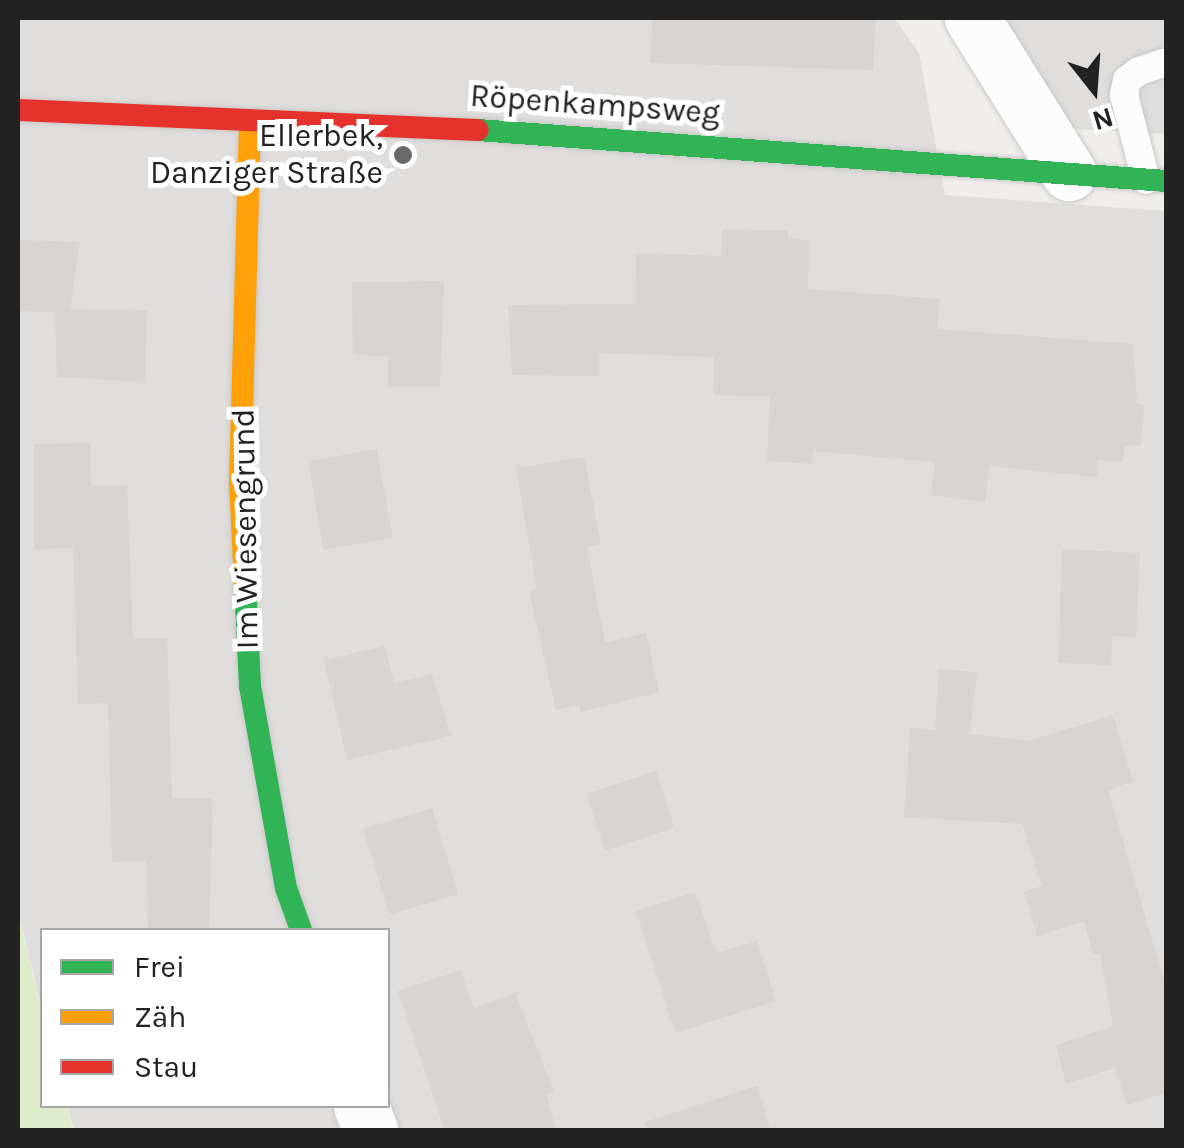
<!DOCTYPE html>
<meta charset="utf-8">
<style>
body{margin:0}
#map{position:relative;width:1184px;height:1148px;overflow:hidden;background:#f0eeeb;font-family:Karla,sans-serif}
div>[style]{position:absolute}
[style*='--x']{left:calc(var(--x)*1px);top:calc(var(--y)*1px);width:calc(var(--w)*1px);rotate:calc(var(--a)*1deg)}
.residential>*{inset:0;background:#dfdedc}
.grass>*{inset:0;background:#ddeccb}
.building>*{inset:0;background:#d7d4d2;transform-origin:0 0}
.roads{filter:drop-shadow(0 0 2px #c9c8c7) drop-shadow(0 0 2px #c9c8c7)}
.lane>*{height:28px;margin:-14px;padding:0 14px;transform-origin:14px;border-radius:14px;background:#fdfcfc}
.street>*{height:55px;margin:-27.5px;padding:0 27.5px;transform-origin:27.5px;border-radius:27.5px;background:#fdfcfc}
.fast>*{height:22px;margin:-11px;padding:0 11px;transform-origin:11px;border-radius:11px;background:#30b455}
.slow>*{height:22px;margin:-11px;padding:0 11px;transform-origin:11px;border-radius:11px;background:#ff9f0a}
.jam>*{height:22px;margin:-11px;padding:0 11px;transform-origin:11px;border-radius:11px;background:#e5322d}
.dots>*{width:28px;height:28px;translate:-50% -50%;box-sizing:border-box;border:5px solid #fff;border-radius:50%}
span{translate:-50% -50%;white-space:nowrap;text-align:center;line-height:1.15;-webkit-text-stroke:10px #fff;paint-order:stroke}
.street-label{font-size:32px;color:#222}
.poi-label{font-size:32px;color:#222}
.right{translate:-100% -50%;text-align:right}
.frame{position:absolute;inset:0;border:20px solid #222;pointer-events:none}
.legend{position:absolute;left:40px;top:928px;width:350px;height:180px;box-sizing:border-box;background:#fff;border:2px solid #a7a7a7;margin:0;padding:12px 18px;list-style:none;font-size:30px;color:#222}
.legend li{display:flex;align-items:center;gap:20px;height:50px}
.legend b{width:50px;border:2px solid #a7a7a7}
.north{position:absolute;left:1044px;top:40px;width:100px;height:100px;-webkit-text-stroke:8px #fff;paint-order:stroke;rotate:163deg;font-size:28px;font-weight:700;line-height:40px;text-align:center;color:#222}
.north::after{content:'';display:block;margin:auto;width:35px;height:45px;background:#222;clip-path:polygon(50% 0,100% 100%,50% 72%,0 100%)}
</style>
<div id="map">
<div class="residential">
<div style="clip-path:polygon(18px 18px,894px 18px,919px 53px,945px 195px,1166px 211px,1166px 1130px,74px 1130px,67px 1106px,388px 1106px,388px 930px,42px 930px,42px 1009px,18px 912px)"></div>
<div style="clip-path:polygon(948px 18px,1166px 18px,1166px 134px,1056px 128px)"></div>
</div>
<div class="grass">
<div style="clip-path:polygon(18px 915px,42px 1012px,42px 1106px,66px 1106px,73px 1130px,18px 1130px)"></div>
</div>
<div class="building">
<div style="clip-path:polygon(652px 18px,876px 18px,873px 70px,650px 63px)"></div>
<div style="clip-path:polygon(722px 229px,788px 231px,788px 239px,809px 240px,808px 289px,940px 299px,937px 329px,1133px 344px,1137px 403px,1144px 405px,1141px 445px,1125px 446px,1123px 462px,1097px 460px,1097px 477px,990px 466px,985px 502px,931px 495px,935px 462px,813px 451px,813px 464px,767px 461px,770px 396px,713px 395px,714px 357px,599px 353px,599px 376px,512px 375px,508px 305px,635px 304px,636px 253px,721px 256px)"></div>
<div style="clip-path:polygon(18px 240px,80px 242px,70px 309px,147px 310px,145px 382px,57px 377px,55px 312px,18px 311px)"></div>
<div style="clip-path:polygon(444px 281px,440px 387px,388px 387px,388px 357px,353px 354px,352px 282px)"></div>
<div style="clip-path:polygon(90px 443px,91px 486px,127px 485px,133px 639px,167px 638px,172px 799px,213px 798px,209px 930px,148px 930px,146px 861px,112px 862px,108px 703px,78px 704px,73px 548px,34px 549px,34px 444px)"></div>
<div style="left:377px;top:449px;width:90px;height:70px;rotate:80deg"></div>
<div style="clip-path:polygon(584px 457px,601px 544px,587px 547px,605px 643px,646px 633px,659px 692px,581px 712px,579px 705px,556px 710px,529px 592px,537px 590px,516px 468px)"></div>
<div style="clip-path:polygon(1062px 549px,1140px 553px,1136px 637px,1112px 636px,1111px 665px,1058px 663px)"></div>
<div style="clip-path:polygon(385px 646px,394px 683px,432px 674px,451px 736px,347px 760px,324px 660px)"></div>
<div style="clip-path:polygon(939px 669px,977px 672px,970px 734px,1028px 741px,1113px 715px,1133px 782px,1108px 790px,1166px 987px,1166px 1093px,1127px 1105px,1115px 1068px,1066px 1084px,1056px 1045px,1113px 1026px,1100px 953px,1093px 954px,1084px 921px,1037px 936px,1024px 892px,1042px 886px,1022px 824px,904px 817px,910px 727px,935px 730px)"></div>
<div style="left:656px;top:771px;width:60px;height:73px;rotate:72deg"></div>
<div style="left:432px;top:808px;width:90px;height:72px;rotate:73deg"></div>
<div style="clip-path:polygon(695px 892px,716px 953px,757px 941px,776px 1001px,675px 1033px,636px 911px)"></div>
<div style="clip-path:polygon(461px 970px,474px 1008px,515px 993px,554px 1092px,546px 1094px,557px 1130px,444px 1130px,398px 991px)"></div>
<div style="clip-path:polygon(757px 1086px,771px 1130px,647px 1130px,645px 1122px)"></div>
</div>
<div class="roads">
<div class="lane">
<div style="--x:1146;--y:180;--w:88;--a:-104.5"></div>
<div style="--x:1124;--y:95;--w:15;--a:-79"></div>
<div style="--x:1127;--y:80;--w:15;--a:-37"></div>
<div style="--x:1139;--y:71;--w:28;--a:-18"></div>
</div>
<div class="street">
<div style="--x:972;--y:18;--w:183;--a:58"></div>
<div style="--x:361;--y:1106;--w:26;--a:69"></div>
</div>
<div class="fast">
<div style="--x:478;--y:130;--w:690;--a:4.24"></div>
<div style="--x:245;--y:584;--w:102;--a:87.2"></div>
<div style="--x:250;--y:686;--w:205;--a:79.9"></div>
<div style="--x:286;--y:888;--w:45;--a:70.3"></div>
</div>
<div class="slow">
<div style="--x:245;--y:584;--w:102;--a:-92.8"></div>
<div style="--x:240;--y:482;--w:360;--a:-88.4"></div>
</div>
<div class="jam">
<div style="--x:18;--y:110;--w:460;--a:2.5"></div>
</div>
</div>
<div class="dots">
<div style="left:403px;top:155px;background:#6a6968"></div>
</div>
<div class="street-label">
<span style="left:595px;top:105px;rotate:4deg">Röpenkampsweg</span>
<span style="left:246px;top:529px;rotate:-91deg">Im Wiesengrund</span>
</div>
<div class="poi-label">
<span class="right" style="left:383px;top:155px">Ellerbek,<br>Danziger Straße</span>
</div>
<div class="frame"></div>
<ul class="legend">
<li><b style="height:12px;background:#30b455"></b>Frei</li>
<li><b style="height:12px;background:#ff9f0a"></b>Zäh</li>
<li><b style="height:12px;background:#e5322d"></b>Stau</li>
</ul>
<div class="north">N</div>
</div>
